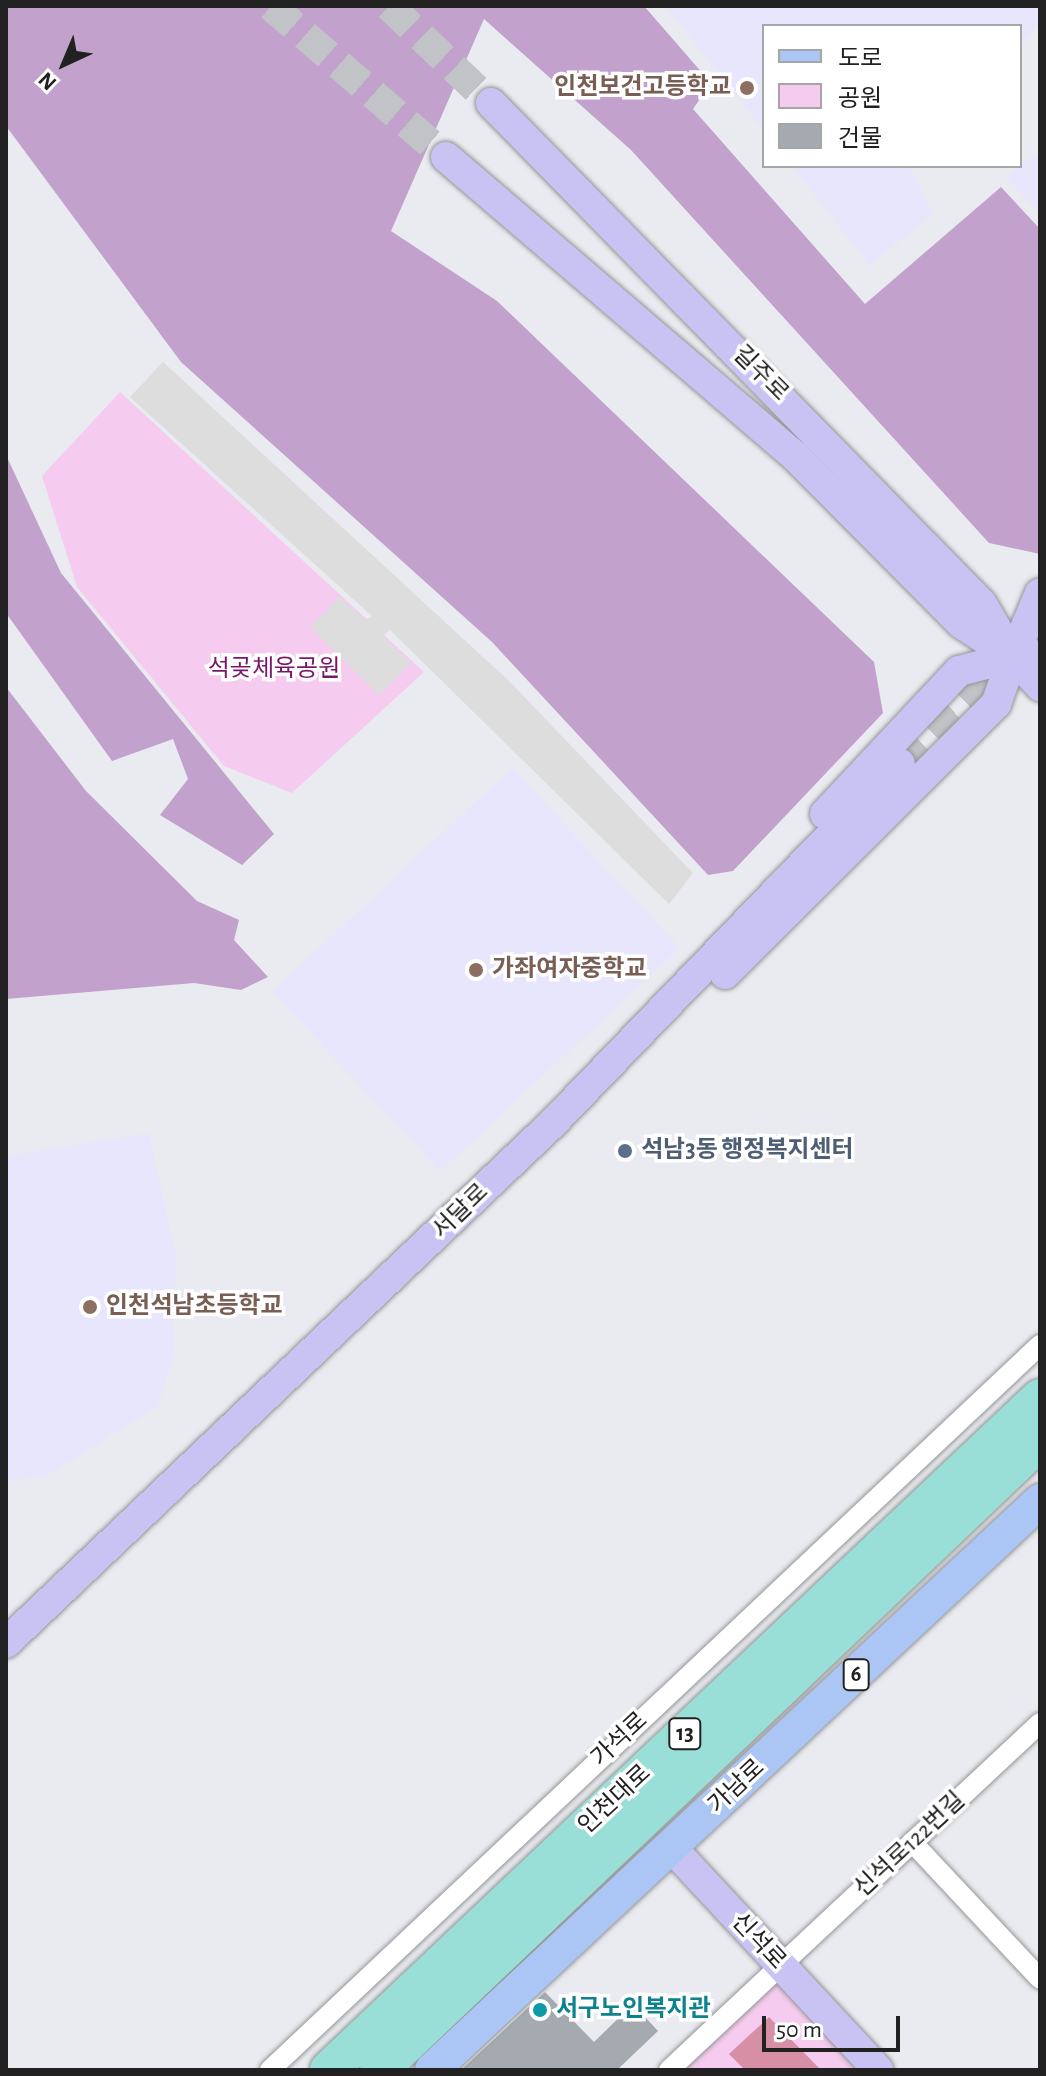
<!DOCTYPE html>
<meta charset="utf-8">
<style>
body{margin:0}
#map{position:relative;width:1046px;height:2076px;overflow:hidden;background:#e9ebf0;font-family:"Alegreya Sans","Noto Sans KR",sans-serif}
div>[style]{position:absolute}
[style*='--x']{left:calc(var(--x)*1px);top:calc(var(--y)*1px);width:calc(var(--w)*1px);rotate:calc(var(--a)*1deg)}
.education>*{inset:0;background:#e7e6fc;transform-origin:0 0}
.forest>*{inset:0;background:#c2a2cc}
.park>*{inset:0;background:#f5cbef}
.pitch>*{inset:0;background:#d78fa6}
.parking>*{inset:0;background:#ddd}
.building>*{inset:0;background:#a4aaaf}
.secondary-tunnel>*{height:30px;margin-top:-15px;transform-origin:0;background:repeating-linear-gradient(90deg,#c1c3c7 0 30px,transparent 0 45px)}
.roads{filter:drop-shadow(0 0 2px #959595) drop-shadow(0 0 2px #959595)}
.street>*{height:20px;margin:-10px;padding:0 10px;transform-origin:10px;border-radius:10px;background:#fff}
.secondary>*{height:30px;margin:-15px;padding:0 15px;transform-origin:15px;border-radius:15px;background:#c9c3f4}
.primary>*{height:34px;margin:-17px;padding:0 17px;transform-origin:17px;border-radius:17px;background:#abc5f4}
.highway>*{height:38px;margin:-19px;padding:0 19px;transform-origin:19px;border-radius:19px;background:#99dfd7}
.dots>*{width:22px;height:22px;translate:-50% -50%;box-sizing:border-box;border:4px solid #fff;border-radius:50%}
span{translate:-50% -50%;white-space:nowrap;text-align:center;line-height:1.15;-webkit-text-stroke:7px #fff;paint-order:stroke}
.shield-label span{padding:2px 6px;background:#fff;border:2px solid;border-radius:6px;-webkit-text-stroke-width:0}
.shield-label{font-size:22px;color:#212121;font-weight:700}
.education-label{font-size:24px;color:#785e54;font-weight:700}
.right{translate:-100% -50%;text-align:right}
.left{translate:0 -50%;text-align:left}
.street-label{font-size:24px;color:#212121}
.park-label{font-size:24px;color:#771768}
.service-label{font-size:24px;color:#4e5e75;font-weight:700}
.culture-label{font-size:24px;color:#0d838f;font-weight:700}
.frame{position:absolute;inset:0;border:8px solid #212121;pointer-events:none}
.legend{position:absolute;left:762px;top:24px;width:260px;height:144px;box-sizing:border-box;background:#fff;border:2px solid #a6a6a6;margin:0;padding:10px 14px;list-style:none;font-size:24px;color:#212121}
.legend li{display:flex;align-items:center;gap:16px;height:40px}
.legend b{width:40px;border:2px solid #a6a6a6}
.north{position:absolute;left:24px;top:24px;width:80px;height:80px;-webkit-text-stroke:6px #fff;paint-order:stroke;rotate:224deg;font-size:22px;font-weight:700;line-height:32px;text-align:center;color:#212121}
.north::after{content:'';display:block;margin:auto;width:28px;height:36px;background:#212121;clip-path:polygon(50% 0,100% 100%,50% 72%,0 100%)}
.scale{position:absolute;left:762px;top:2016px;width:138px;height:36px;box-sizing:border-box;border:4px solid #212121;border-top:0;padding-left:10px;font-size:24px;line-height:28px;white-space:nowrap;color:#212121;-webkit-text-stroke:6px #fff;paint-order:stroke}
</style>
<div id="map">
<div class="education">
<div style="clip-path:polygon(665px 6px,1040px 6px,1040px 24px,1020px 45px,1020px 26px,764px 26px,764px 131px)"></div>
<div style="clip-path:polygon(1040px 151px,1040px 214px,1006px 177px)"></div>
<div style="clip-path:polygon(792px 166px,910px 166px,933px 215px,869px 265px)"></div>
<div style="left:512px;top:768px;width:246px;height:328px;rotate:47deg"></div>
<div style="clip-path:polygon(149px 1133px,176px 1257px,173px 1357px,158px 1406px,47px 1476px,6px 1481px,6px 1156px)"></div>
</div>
<div class="forest">
<div style="clip-path:polygon(6px 6px,644px 6px,711px 83px,693px 109px,865px 304px,1001px 187px,1040px 229px,1040px 554px,989px 543px,631px 150px,484px 19px,391px 231px,497px 301px,874px 662px,883px 713px,733px 871px,708px 875px,492px 642px,181px 362px,6px 126px)"></div>
<div style="clip-path:polygon(6px 455px,61px 573px,274px 834px,242px 865px,160px 815px,188px 779px,173px 739px,112px 761px,6px 613px)"></div>
<div style="clip-path:polygon(6px 687px,86px 791px,197px 901px,239px 920px,234px 940px,268px 977px,241px 990px,194px 983px,6px 999px)"></div>
</div>
<div class="park">
<div style="clip-path:polygon(120px 392px,424px 672px,292px 793px,224px 766px,77px 587px,42px 476px)"></div>
<div style="clip-path:polygon(780px 1966px,878px 2070px,672px 2070px)"></div>
</div>
<div class="pitch">
<div style="clip-path:polygon(769px 2017px,821px 2070px,745px 2070px,729px 2054px)"></div>
</div>
<div class="parking">
<div style="clip-path:polygon(163px 362px,509px 681px,693px 873px,669px 904px,390px 630px,383px 636px,411px 663px,379px 695px,310px 627px,340px 597px,365px 620px,372px 616px,130px 397px)"></div>
</div>
<div class="building">
<div style="clip-path:polygon(545px 1992px,594px 2042px,633px 2004px,658px 2031px,617px 2070px,461px 2070px)"></div>
</div>
<div class="secondary-tunnel">
<div style="--x:271;--y:6;--w:231;--a:40.8"></div>
<div style="--x:389;--y:6;--w:141;--a:43.6"></div>
<div style="--x:900;--y:764;--w:192;--a:-43.3"></div>
</div>
<div class="roads">
<div class="street">
<div style="--x:912;--y:1842;--w:187;--a:46.9"></div>
<div style="--x:270;--y:2070;--w:1058;--a:-43.28"></div>
<div style="--x:669;--y:2070;--w:508;--a:-43.09"></div>
</div>
<div class="secondary">
<div style="--x:491;--y:103;--w:701;--a:45.58"></div>
<div style="--x:982;--y:604;--w:61;--a:59.7"></div>
<div style="--x:1013;--y:657;--w:40;--a:47"></div>
<div style="--x:446;--y:157;--w:461;--a:40.6"></div>
<div style="--x:796;--y:457;--w:235;--a:45.2"></div>
<div style="--x:962;--y:624;--w:55;--a:33.1"></div>
<div style="--x:825;--y:814;--w:196;--a:-46.9"></div>
<div style="--x:959;--y:671;--w:56;--a:-14.5"></div>
<div style="--x:1013;--y:657;--w:69;--a:-67.1"></div>
<div style="--x:725;--y:974;--w:383;--a:-44.9"></div>
<div style="--x:996;--y:704;--w:50;--a:-70.1"></div>
<div style="--x:1013;--y:657;--w:15;--a:-23"></div>
<div style="--x:6;--y:1643;--w:756;--a:-43.55"></div>
<div style="--x:554;--y:1122;--w:498;--a:-46"></div>
<div style="--x:672;--y:1848;--w:303;--a:47.1"></div>
</div>
<div class="primary">
<div style="--x:432;--y:2070;--w:833;--a:-43.1"></div>
</div>
<div class="highway">
<div style="--x:329;--y:2070;--w:978;--a:-43.38"></div>
<div style="--x:379;--y:2070;--w:912;--a:-43.58"></div>
</div>
</div>
<div class="dots">
<div style="left:747px;top:88px;background:#8d6e63"></div>
<div style="left:476px;top:970px;background:#8d6e63"></div>
<div style="left:625px;top:1151px;background:#5c6f8a"></div>
<div style="left:90px;top:1307px;background:#8d6e63"></div>
<div style="left:540px;top:2010px;background:#0f9aa8"></div>
</div>
<div class="shield-label">
<span style="left:856px;top:1675px">6</span>
<span style="left:685px;top:1734px">13</span>
</div>
<div class="education-label">
<span class="right" style="left:731px;top:88px">인천보건고등학교</span>
<span class="left" style="left:492px;top:970px">가좌여자중학교</span>
<span class="left" style="left:106px;top:1307px">인천석남초등학교</span>
</div>
<div class="street-label">
<span style="left:760px;top:374px;rotate:45deg">길주로</span>
<span style="left:461px;top:1212px;rotate:-44deg">서달로</span>
<span style="left:620px;top:1740px;rotate:-43deg">가석로</span>
<span style="left:737px;top:1787px;rotate:-43deg">가남로</span>
<span style="left:615px;top:1800px;rotate:-43deg">인천대로</span>
<span style="left:910px;top:1845px;rotate:-43deg">신석로122번길</span>
<span style="left:758px;top:1942px;rotate:47deg">신석로</span>
</div>
<div class="park-label">
<span style="left:274px;top:670px">석곶체육공원</span>
</div>
<div class="service-label">
<span class="left" style="left:641px;top:1151px">석남3동 행정복지센터</span>
</div>
<div class="culture-label">
<span class="left" style="left:556px;top:2010px">서구노인복지관</span>
</div>
<div class="frame"></div>
<ul class="legend">
<li><b style="height:10px;background:#abc5f4"></b>도로</li>
<li><b style="height:22px;background:#f5cbef"></b>공원</li>
<li><b style="height:22px;background:#a4aaaf"></b>건물</li>
</ul>
<div class="north">N</div>
<div class="scale">50 m</div>
</div>
